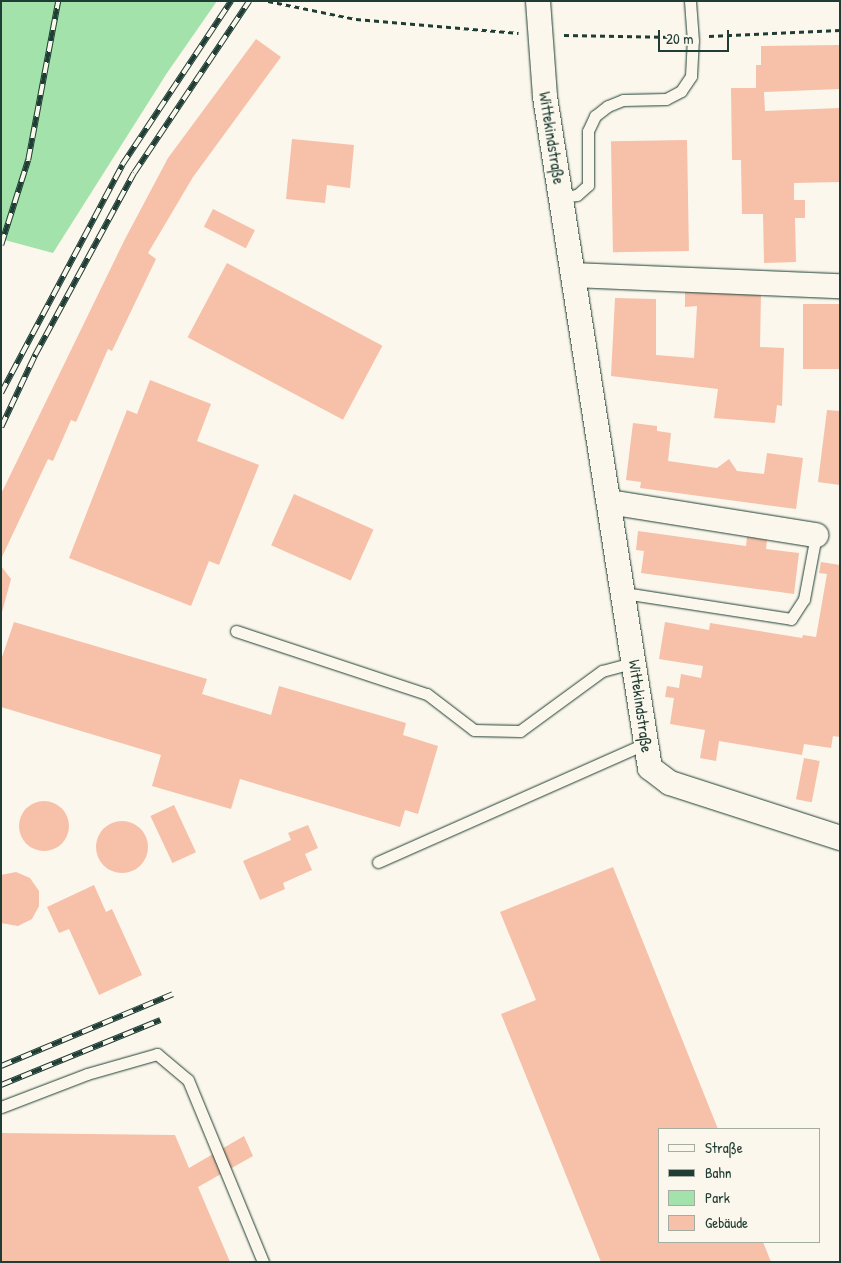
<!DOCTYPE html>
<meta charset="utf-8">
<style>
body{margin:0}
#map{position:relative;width:841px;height:1263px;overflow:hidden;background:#fbf7ec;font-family:"Patrick Hand",sans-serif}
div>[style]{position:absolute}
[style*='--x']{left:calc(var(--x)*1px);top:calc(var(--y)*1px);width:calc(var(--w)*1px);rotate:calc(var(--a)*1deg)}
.green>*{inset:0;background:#a3e3ab}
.building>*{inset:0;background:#f6c0a9;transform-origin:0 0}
.round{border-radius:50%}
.path>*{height:3px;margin-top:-1.5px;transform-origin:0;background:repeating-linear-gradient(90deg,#1f3d34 0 5px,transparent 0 9px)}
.roads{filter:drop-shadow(0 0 1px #1f3d34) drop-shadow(0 0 1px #1f3d34)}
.service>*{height:11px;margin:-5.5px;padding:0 5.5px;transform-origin:5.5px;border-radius:5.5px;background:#fbf7ec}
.minor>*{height:24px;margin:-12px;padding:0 12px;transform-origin:12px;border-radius:12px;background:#fbf7ec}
.rail>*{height:5.5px;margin-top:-2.75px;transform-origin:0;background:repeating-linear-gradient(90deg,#fbf7ec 0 11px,#1f3d34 0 22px);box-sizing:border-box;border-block:1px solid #1f3d34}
span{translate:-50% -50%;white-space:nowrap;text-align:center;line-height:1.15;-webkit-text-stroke:4px #fbf7ec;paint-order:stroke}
.street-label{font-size:16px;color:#1f3d34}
.frame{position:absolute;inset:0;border:2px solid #1f3d34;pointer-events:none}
.legend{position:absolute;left:658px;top:1128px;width:162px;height:115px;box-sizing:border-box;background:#fbf7ec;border:1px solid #a3ada2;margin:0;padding:6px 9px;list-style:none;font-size:15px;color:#1f3d34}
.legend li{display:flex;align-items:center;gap:10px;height:25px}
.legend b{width:25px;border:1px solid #a3ada2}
.scale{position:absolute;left:658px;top:30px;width:71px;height:22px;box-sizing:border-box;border:2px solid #1f3d34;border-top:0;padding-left:6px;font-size:15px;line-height:18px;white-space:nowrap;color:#1f3d34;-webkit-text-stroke:4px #fbf7ec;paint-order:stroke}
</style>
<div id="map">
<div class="green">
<div style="clip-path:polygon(1px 1px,217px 1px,167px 73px,53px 253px,1px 239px)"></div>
</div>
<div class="building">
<div style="clip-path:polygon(256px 39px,281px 57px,193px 177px,148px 253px,156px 259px,112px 351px,108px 349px,76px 422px,71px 420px,53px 461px,48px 459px,1px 559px,1px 494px,125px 239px,168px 158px)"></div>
<div style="clip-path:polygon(840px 45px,840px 89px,764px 92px,765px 111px,840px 108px,840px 182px,794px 183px,794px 200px,805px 200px,805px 218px,795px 218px,796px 262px,764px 263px,763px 214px,742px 214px,741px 160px,732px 160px,731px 88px,756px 88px,756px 65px,761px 65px,761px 46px)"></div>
<div style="clip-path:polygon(292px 139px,354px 145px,350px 188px,327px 185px,325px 203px,286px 199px)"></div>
<div style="left:687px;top:140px;width:111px;height:76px;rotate:89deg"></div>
<div style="left:213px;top:209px;width:47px;height:20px;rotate:27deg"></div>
<div style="left:227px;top:263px;width:176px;height:84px;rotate:28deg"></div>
<div style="clip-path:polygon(685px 288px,761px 292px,760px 347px,784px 348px,782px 406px,777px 405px,775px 423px,714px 418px,718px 389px,611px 376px,615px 298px,656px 299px,656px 355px,694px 358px,697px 306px,685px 307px)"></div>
<div style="left:803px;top:304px;width:37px;height:65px"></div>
<div style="clip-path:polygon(150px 380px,211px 404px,197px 441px,259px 465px,219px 565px,209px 561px,191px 606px,69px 558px,127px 410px,137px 414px)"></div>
<div style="clip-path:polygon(827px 410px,840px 411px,840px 485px,818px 482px)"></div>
<div style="clip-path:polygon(633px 423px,657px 426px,657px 431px,671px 433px,668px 461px,717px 468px,729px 459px,737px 471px,764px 474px,767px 453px,803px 458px,796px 509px,640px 488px,641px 482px,626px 480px)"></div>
<div style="left:294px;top:494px;width:87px;height:56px;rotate:24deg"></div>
<div style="clip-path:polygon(638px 531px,746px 546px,747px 537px,767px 540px,766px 549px,799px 553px,794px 594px,641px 573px,644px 551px,636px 550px)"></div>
<div style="clip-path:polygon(821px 562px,840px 565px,840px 737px,833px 736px,831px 748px,804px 744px,802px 755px,719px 741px,716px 761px,700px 758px,705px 730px,670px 724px,674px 698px,665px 697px,667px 686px,679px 688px,681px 674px,701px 678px,703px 666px,659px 659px,665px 622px,709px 630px,710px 623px,802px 638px,803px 635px,816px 637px,827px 574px,819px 573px)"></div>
<div style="clip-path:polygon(1px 566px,11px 579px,2px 612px,1px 612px)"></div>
<div style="clip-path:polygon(14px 622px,207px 679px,202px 694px,271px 715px,279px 686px,406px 723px,403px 735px,438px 746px,418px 814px,405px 810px,400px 827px,240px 779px,231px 809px,152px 786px,161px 755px,1px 707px,1px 660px)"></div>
<div style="left:804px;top:758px;width:16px;height:42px;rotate:11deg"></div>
<div class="round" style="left:19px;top:801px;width:50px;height:50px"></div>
<div style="left:174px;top:805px;width:52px;height:26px;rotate:65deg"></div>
<div class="round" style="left:96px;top:821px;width:52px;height:52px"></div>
<div style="clip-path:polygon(308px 825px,318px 848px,305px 854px,312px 870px,283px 883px,285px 889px,260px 900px,243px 861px,291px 840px,288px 833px)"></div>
<div style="clip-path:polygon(613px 867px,718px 1129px,660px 1129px,660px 1242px,763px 1242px,771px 1262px,601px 1262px,501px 1014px,536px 1000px,500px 912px)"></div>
<div style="clip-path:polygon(16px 872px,30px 878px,39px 891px,39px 906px,32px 919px,18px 926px,1px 923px,1px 875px)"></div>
<div style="clip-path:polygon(94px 885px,106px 912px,112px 909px,142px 975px,99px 995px,69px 929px,59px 933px,47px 907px)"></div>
<div style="clip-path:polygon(1px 1133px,175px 1135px,189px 1168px,244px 1136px,253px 1156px,198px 1187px,230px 1262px,1px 1262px)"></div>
</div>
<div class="path">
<div style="--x:268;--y:1;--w:90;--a:11.6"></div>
<div style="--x:356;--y:19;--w:163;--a:4.9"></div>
<div style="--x:564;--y:35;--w:111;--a:1"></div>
<div style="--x:709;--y:36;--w:131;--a:-2.6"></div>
</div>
<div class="roads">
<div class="service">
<div style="--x:561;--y:198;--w:16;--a:-11"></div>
<div style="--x:577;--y:195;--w:15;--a:-42"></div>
<div style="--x:588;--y:185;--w:54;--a:-90"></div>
<div style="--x:588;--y:131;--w:17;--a:-65"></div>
<div style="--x:595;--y:116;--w:16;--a:-38"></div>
<div style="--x:608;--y:106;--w:16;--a:-22"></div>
<div style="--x:623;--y:100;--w:43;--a:-1.3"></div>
<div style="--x:666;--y:99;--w:17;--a:-28"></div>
<div style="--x:681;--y:91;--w:18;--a:-56"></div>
<div style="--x:691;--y:76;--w:35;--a:-87"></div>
<div style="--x:693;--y:41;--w:40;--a:-94.3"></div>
<div style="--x:624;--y:593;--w:169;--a:8.8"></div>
<div style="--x:791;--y:619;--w:24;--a:-57"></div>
<div style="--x:804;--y:599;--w:65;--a:-79.4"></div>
<div style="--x:236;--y:631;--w:201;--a:18.3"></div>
<div style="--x:427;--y:694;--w:59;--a:37.5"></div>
<div style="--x:474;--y:730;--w:46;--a:1.2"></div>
<div style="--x:520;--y:731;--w:102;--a:-36.2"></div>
<div style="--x:602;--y:671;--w:34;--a:-15"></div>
<div style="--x:378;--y:862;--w:291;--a:-23.9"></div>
<div style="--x:1;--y:1107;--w:92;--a:-21"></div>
<div style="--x:87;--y:1074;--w:73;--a:-15.9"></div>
<div style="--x:157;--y:1054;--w:40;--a:40"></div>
<div style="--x:188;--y:1080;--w:197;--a:67.6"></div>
</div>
<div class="minor">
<div style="--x:538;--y:1;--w:96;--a:85.8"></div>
<div style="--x:545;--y:97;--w:679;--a:81.11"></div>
<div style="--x:650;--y:768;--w:25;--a:37"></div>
<div style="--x:670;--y:783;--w:179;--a:17.9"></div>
<div style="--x:573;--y:275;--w:267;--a:2.4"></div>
<div style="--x:609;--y:502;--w:210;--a:9.1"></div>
</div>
</div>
<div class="rail">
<div style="--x:1;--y:245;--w:89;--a:-72.4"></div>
<div style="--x:28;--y:160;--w:162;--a:-79.3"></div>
<div style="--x:1;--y:393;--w:258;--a:-62"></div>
<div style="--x:122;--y:165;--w:197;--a:-56.4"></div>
<div style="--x:1;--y:427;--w:80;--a:-64.7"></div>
<div style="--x:35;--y:355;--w:207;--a:-61.5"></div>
<div style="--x:134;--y:173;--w:207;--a:-56.2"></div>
<div style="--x:1;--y:1066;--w:186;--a:-22.7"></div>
<div style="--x:1;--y:1085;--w:172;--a:-22.2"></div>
</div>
<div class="street-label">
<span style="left:552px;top:138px;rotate:81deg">Wittekindstraße</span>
<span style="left:641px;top:706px;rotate:82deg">Wittekindstraße</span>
</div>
<div class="frame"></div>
<ul class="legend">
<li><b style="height:6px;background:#fbf7ec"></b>Straße</li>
<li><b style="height:6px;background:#1f3d34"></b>Bahn</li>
<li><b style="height:14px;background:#a3e3ab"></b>Park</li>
<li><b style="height:14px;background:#f6c0a9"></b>Gebäude</li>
</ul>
<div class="scale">20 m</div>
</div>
